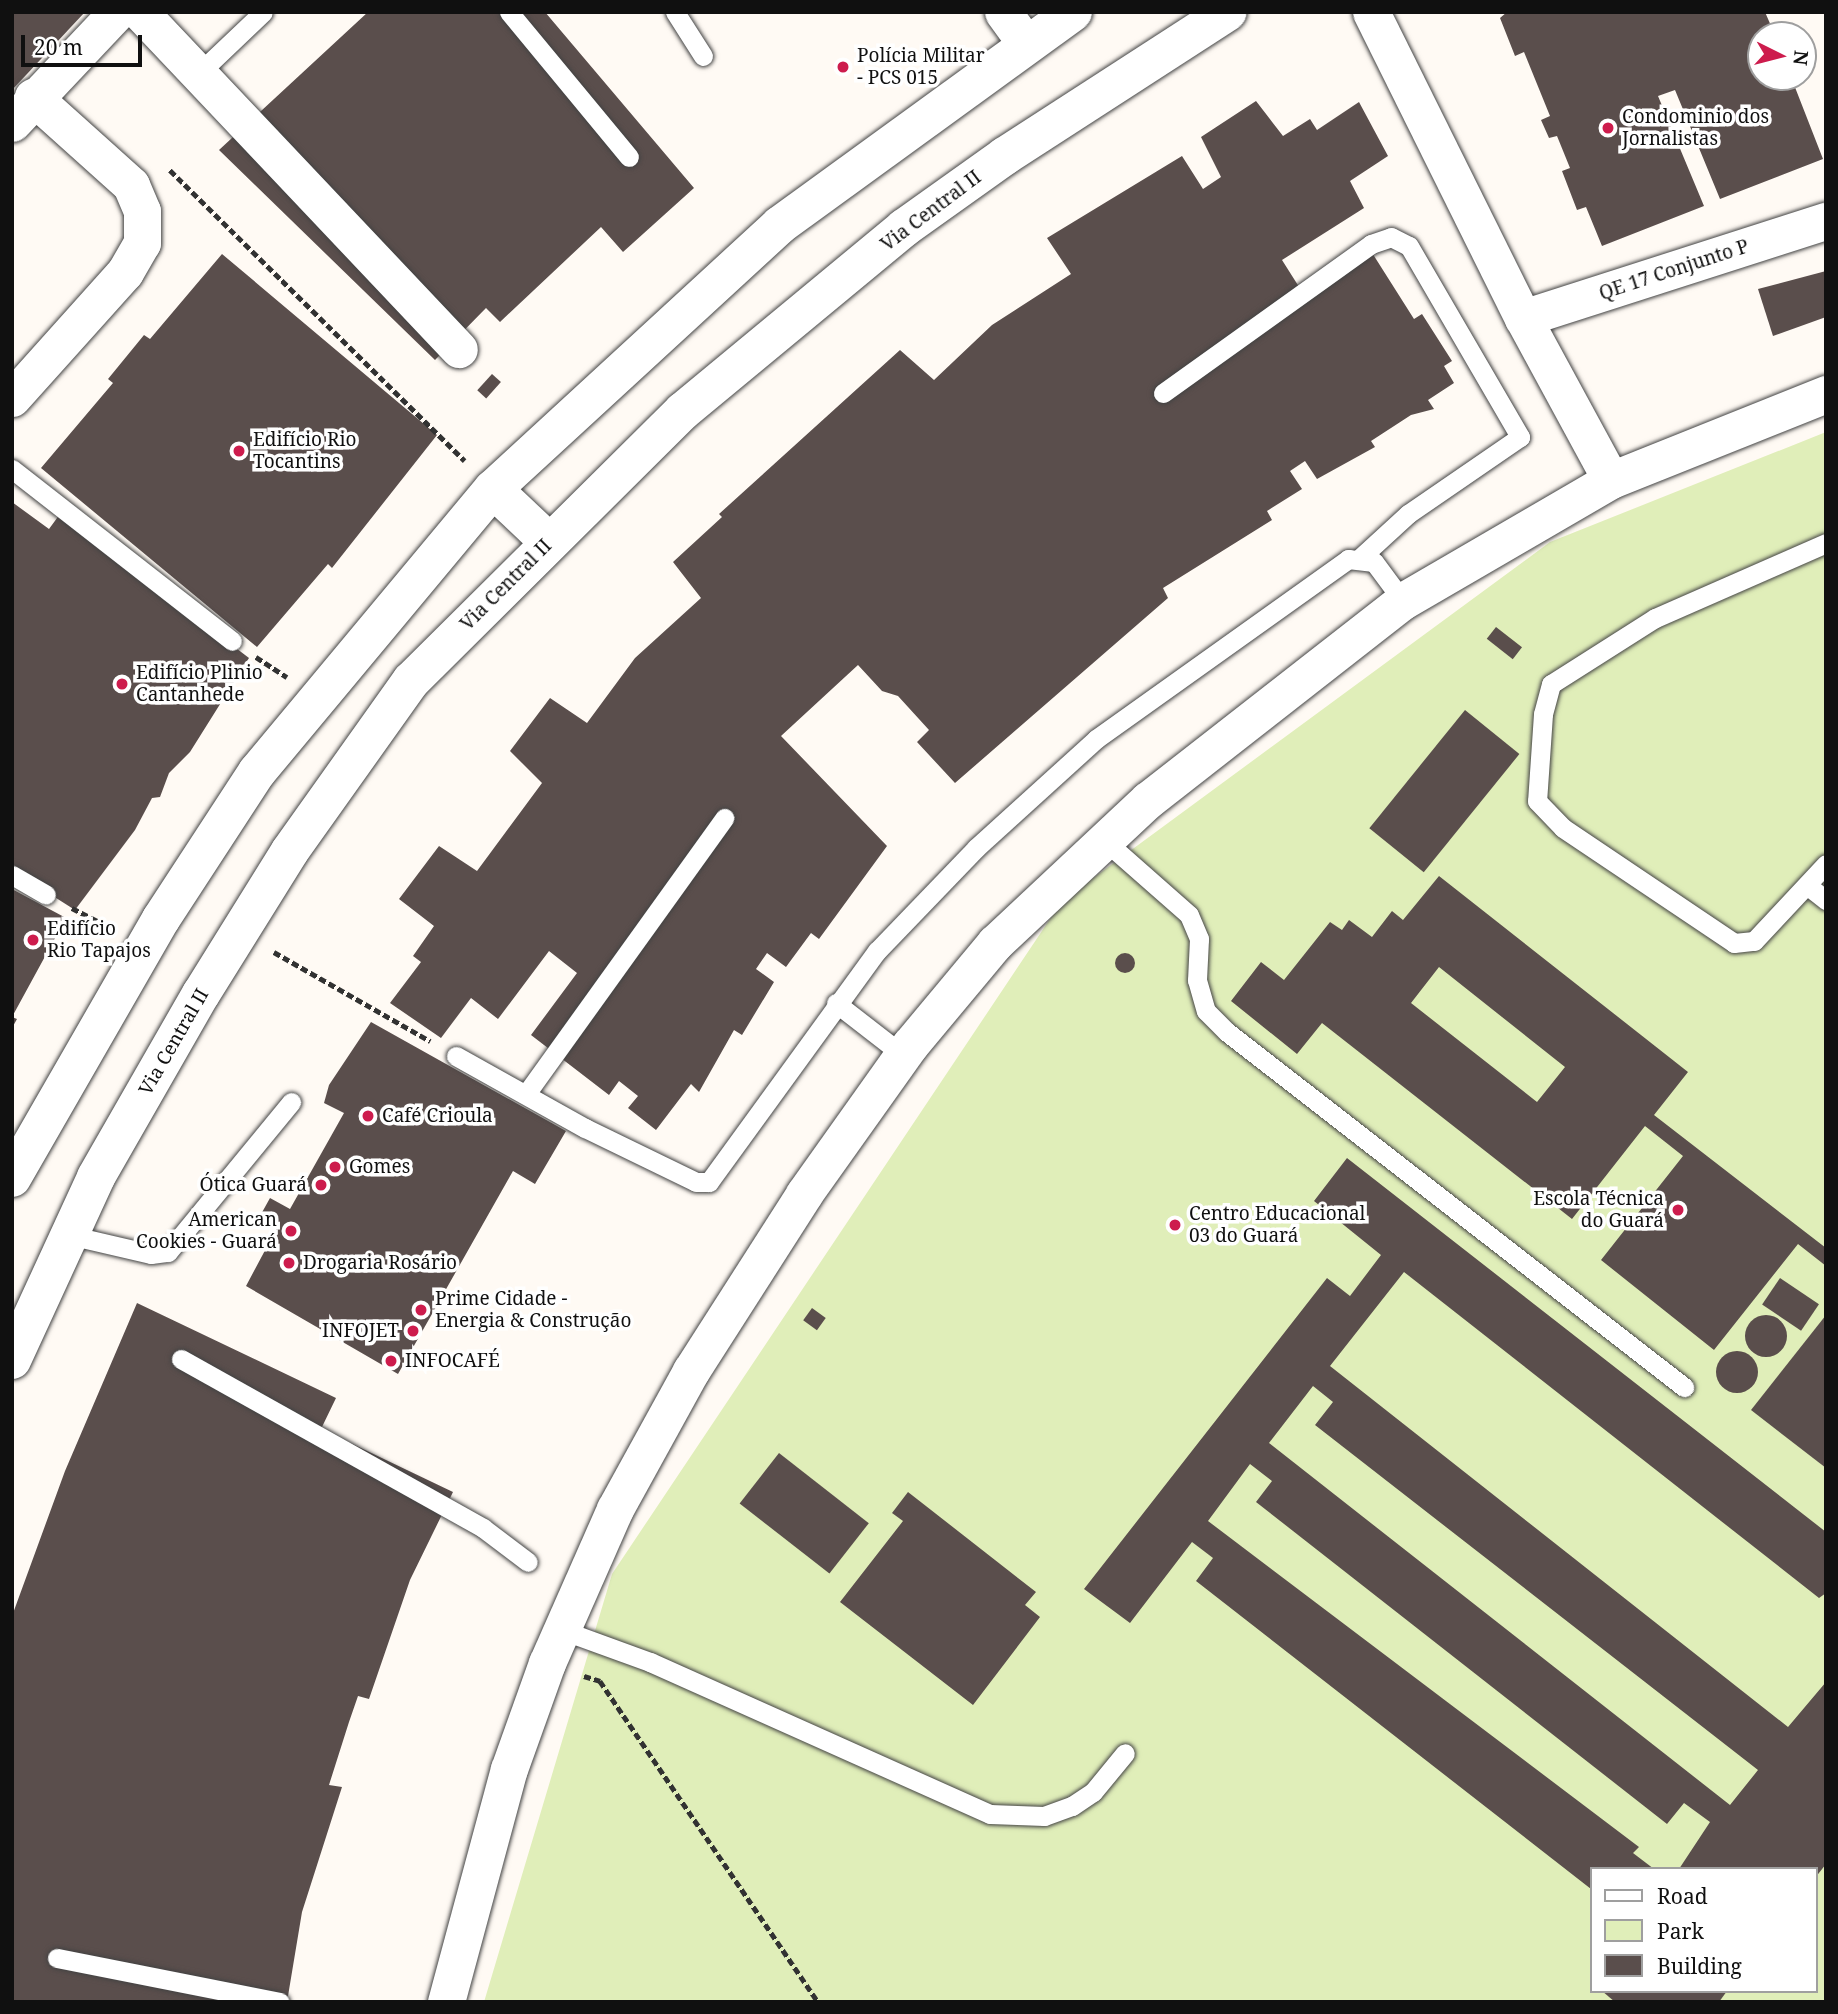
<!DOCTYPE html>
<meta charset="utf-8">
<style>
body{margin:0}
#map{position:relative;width:1838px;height:2014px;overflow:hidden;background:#fffaf4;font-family:"Noto Serif",serif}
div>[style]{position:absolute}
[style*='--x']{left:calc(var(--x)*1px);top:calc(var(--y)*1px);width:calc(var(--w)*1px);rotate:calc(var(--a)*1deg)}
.green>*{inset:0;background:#e0eeb9}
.building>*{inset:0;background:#5a4e4c;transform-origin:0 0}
.round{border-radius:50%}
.path>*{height:4.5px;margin-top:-2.25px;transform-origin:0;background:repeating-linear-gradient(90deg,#323232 0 7px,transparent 0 10.5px)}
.roads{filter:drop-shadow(0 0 2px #434343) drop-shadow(0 0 2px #434343)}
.service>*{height:19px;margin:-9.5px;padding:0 9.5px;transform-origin:9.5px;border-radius:9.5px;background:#fff}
.minor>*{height:37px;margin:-18.5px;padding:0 18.5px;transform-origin:18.5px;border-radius:18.5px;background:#fff}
.tertiary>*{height:38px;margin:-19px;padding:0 19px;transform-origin:19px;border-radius:19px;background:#fff}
.dots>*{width:19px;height:19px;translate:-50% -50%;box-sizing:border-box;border:4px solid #fff;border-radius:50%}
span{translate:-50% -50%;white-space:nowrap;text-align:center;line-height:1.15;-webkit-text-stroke:7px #fff;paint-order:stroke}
.poi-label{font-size:19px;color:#101010}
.left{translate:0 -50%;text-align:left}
.right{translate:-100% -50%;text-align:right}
.street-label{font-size:19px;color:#101010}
.frame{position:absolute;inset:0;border:14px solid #101010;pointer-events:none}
.legend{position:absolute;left:1590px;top:1867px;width:228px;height:126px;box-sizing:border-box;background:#fff;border:2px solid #9f9f9f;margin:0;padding:9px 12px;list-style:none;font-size:21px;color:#101010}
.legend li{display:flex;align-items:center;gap:14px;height:35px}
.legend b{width:35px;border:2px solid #9f9f9f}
.north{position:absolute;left:1747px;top:21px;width:70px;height:70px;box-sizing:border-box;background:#fff;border:2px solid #9f9f9f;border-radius:50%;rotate:96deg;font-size:19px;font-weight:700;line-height:28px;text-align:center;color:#101010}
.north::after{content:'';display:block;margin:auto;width:24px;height:32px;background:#cd1c4d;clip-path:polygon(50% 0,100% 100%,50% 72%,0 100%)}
.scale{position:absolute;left:21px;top:35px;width:121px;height:32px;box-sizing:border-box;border:4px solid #101010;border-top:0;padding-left:9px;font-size:21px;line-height:24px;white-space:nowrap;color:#101010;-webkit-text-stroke:5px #fff;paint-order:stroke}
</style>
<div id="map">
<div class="green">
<div style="clip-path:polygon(evenodd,1826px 432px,1826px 2002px,484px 2002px,612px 1574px,1062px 901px,1550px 542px,1826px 432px,1591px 1869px,1815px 1869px,1815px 1991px,1591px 1991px,1591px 1869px)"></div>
</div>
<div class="building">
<div style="clip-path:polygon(12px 12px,85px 12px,12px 90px)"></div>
<div style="clip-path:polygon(368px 12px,545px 12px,694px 188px,623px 252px,601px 227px,500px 322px,486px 308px,435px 360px,219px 150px)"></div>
<div style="clip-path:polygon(1507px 12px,1765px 12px,1775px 35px,1761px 35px,1761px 77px,1791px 77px,1823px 159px,1720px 199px,1675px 90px,1658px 96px,1704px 206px,1602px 246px,1586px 207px,1577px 210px,1562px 171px,1570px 168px,1557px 136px,1549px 138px,1541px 120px,1550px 116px,1524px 52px,1515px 56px,1500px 18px)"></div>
<div style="clip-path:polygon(1256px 101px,1283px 136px,1310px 119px,1317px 130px,1359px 102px,1388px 156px,1350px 181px,1364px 208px,1282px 260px,1301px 290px,1369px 248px,1414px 319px,1422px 314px,1452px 361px,1444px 366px,1454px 383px,1428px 400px,1434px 409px,1411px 415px,1371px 441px,1375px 447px,1317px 479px,1305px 461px,1290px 471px,1302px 489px,1267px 511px,1272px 520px,1163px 588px,1168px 598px,955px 783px,917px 742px,929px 730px,898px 696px,882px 691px,858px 665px,781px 736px,887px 846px,819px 939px,811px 933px,786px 967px,767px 953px,756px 969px,774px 982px,742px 1035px,734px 1030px,699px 1092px,691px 1084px,656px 1130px,628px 1108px,638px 1096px,619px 1081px,609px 1095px,531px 1035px,577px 973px,549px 951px,498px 1019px,471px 998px,441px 1038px,390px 1003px,421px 962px,413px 956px,434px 926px,399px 899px,439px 846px,477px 871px,542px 783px,510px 751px,550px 698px,587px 723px,635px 658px,701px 598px,673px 562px,722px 517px,719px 514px,900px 350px,934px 380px,992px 325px,1071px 274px,1047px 238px,1182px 156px,1203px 189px,1221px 177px,1201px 137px)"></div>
<div style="clip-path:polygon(222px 254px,437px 435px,332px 568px,328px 564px,257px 647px,41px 468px,113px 383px,108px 379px,144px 335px,150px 339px)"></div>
<div style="clip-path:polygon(1826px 271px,1826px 317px,1773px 336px,1758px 289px)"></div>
<div style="left:492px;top:374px;width:12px;height:22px;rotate:42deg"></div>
<div style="clip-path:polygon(12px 502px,49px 529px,60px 514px,249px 658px,190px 752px,169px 773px,160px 797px,152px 798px,135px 830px,75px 910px,12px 870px)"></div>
<div style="left:1496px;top:627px;width:33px;height:15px;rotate:38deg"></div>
<div style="left:1465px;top:710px;width:70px;height:152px;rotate:39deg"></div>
<div style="clip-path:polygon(evenodd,1439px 876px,1688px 1072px,1654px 1115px,1826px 1248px,1826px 1266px,1798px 1244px,1714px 1350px,1601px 1260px,1683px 1156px,1645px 1126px,1572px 1219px,1322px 1023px,1297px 1054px,1231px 1001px,1261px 962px,1284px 980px,1330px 922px,1342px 930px,1349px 920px,1372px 937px,1392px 911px,1403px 920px,1439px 876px,1439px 967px,1565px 1067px,1537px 1102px,1411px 1003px,1439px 967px)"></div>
<div style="clip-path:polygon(12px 889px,66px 918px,12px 1017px,17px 1019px,12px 1028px)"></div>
<div class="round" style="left:1115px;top:953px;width:20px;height:20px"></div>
<div style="clip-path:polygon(371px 1022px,566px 1131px,535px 1184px,513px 1171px,398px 1374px,246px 1286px,278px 1226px,260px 1216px,270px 1198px,290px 1209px,344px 1113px,324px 1103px,329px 1085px)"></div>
<div style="clip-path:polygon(evenodd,1347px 1158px,1826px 1532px,1826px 1593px,1819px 1598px,1404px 1272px,1330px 1366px,1788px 1727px,1826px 1682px,1826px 1864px,1815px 1878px,1815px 1869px,1679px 1869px,1710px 1822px,1684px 1803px,1667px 1824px,1256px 1502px,1272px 1481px,1250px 1464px,1208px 1521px,1639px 1847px,1633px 1853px,1654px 1869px,1591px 1869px,1591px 1889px,1196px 1581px,1213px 1558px,1192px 1542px,1130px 1623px,1084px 1589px,1327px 1278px,1350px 1296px,1381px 1255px,1314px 1201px,1347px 1158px,1313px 1386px,1333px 1402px,1315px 1425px,1758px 1770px,1730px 1805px,1269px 1443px,1313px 1386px)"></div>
<div style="left:1780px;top:1278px;width:47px;height:32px;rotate:34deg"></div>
<div style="clip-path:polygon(137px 1303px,336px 1398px,321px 1429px,453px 1492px,410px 1580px,369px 1699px,358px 1696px,349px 1722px,329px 1785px,342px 1787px,302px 1912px,287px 2002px,12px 2002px,12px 1616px,65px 1471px)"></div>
<div style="left:812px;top:1308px;width:17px;height:15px;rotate:36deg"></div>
<div style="clip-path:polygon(1826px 1315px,1826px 1468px,1751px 1410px)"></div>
<div class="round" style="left:1745px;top:1315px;width:42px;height:42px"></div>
<div class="round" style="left:1716px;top:1351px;width:42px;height:42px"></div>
<div style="left:779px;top:1453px;width:114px;height:64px;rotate:38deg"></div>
<div style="clip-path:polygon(908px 1492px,1036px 1592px,1025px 1605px,1040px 1617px,973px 1705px,840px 1602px,903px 1521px,892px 1513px)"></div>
<div style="clip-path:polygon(1602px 1991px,1727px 1991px,1719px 2002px,1615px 2002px)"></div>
</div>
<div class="path">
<div style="--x:170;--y:170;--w:414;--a:44.6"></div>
<div style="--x:256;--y:657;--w:37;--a:33"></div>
<div style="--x:72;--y:908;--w:44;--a:27.1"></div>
<div style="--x:274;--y:952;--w:180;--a:29.7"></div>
<div style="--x:584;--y:1676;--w:17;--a:17"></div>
<div style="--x:600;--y:1681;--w:388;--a:55.8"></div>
</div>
<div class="roads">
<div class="service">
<div style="--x:509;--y:12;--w:188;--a:50.4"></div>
<div style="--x:675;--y:12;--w:52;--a:57.5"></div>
<div style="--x:199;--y:73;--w:88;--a:-43.6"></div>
<div style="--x:1163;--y:393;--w:256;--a:-35.6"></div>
<div style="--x:1371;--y:244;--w:21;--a:-19"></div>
<div style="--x:1391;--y:237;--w:20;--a:27"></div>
<div style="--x:1409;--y:246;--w:221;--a:59.8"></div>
<div style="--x:1520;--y:437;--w:136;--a:145.5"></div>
<div style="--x:1408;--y:514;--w:64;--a:137.5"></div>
<div style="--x:12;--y:469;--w:279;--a:38"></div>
<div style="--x:1826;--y:543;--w:187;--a:156.3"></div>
<div style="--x:1655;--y:618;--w:123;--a:147.6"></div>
<div style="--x:1551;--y:684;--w:31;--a:105"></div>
<div style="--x:1543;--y:714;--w:87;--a:93.9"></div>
<div style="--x:1537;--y:801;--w:37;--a:46"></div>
<div style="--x:1563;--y:828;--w:206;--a:33.9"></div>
<div style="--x:1734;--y:943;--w:20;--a:-6"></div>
<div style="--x:1754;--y:941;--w:105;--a:-46.9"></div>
<div style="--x:1104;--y:840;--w:113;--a:41.4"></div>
<div style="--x:1189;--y:915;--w:26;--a:67"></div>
<div style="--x:1199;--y:939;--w:41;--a:92.8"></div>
<div style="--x:1197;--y:980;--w:32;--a:74"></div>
<div style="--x:1206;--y:1011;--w:30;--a:45"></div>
<div style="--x:1227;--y:1032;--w:579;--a:37.84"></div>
<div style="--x:12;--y:875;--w:39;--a:30"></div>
<div style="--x:1808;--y:886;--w:23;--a:38"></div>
<div style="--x:836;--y:1003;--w:85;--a:37.8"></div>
<div style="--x:456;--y:1056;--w:148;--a:29.2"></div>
<div style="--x:585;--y:1128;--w:123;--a:25.9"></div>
<div style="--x:696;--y:1182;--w:13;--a:0"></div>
<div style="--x:709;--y:1182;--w:286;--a:-54"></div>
<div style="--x:877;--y:951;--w:143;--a:-46.1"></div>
<div style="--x:976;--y:848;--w:162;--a:-42.2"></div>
<div style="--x:1096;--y:739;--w:310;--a:-35.5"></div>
<div style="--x:1348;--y:559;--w:26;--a:7"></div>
<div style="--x:1374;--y:562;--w:49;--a:53.4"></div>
<div style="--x:526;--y:1094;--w:340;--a:-54.3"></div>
<div style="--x:69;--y:1235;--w:84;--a:13"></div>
<div style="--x:151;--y:1254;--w:17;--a:-7"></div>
<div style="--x:168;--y:1252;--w:194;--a:-50.6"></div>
<div style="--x:181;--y:1359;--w:346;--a:29.2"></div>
<div style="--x:483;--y:1528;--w:56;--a:37.1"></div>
<div style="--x:562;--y:1630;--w:94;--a:20"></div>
<div style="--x:650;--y:1662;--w:372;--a:24.1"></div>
<div style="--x:990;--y:1814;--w:54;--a:2.1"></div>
<div style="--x:1044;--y:1816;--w:30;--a:-20"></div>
<div style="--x:1072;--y:1806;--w:25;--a:-34"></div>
<div style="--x:1093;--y:1792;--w:50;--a:-50.6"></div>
<div style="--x:57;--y:1958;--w:227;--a:11.2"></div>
</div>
<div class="minor">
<div style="--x:140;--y:12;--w:464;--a:46.6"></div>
<div style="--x:1003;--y:12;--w:39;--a:54"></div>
<div style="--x:1371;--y:12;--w:342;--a:63.6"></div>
<div style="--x:1523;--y:318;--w:184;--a:61.5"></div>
<div style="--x:12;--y:123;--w:153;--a:-46.6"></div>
<div style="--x:1523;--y:318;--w:318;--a:-17.8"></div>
<div style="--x:12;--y:398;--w:169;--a:-48.1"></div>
<div style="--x:125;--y:272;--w:34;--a:-60"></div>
<div style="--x:142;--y:243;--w:32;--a:-90"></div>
<div style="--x:142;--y:211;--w:28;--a:-113"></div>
<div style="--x:131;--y:185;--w:132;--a:-138.1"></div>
<div style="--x:446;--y:2002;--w:241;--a:-74.9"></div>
<div style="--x:509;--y:1769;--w:113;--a:-70.3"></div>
<div style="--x:547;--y:1663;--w:168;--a:-66.2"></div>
<div style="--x:615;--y:1509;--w:158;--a:-61.2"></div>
<div style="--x:691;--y:1371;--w:210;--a:-57.4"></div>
<div style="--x:804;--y:1194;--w:183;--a:-54.6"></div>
<div style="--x:910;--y:1045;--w:133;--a:-50.2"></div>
<div style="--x:995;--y:943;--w:209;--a:-43.1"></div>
<div style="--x:1148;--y:800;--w:323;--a:-38"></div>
<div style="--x:1403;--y:601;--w:241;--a:-30.2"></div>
<div style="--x:1611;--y:480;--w:232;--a:-21.8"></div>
</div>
<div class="tertiary">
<div style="--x:493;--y:489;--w:77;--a:43.4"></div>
<div style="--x:12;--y:1178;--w:299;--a:-60.1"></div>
<div style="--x:161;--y:919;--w:176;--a:-56.9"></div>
<div style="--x:257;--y:772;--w:368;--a:-50.2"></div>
<div style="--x:493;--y:489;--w:390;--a:-42.6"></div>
<div style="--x:780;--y:225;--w:362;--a:-36"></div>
<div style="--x:12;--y:1360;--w:201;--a:-65.3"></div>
<div style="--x:96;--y:1177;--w:211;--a:-60.2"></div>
<div style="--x:201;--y:994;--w:168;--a:-58.1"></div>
<div style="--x:290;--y:851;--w:209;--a:-54.6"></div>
<div style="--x:411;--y:681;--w:383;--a:-44.8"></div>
<div style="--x:683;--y:411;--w:287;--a:-39.6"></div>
<div style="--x:904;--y:228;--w:124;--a:-35.5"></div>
<div style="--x:1005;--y:156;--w:265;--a:-32.9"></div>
</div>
</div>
<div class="dots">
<div style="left:843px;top:67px;background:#cd1c4d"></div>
<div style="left:1608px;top:128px;background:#cd1c4d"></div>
<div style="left:239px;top:451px;background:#cd1c4d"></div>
<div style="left:122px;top:684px;background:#cd1c4d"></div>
<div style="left:33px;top:940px;background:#cd1c4d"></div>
<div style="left:368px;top:1116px;background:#cd1c4d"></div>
<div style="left:335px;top:1167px;background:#cd1c4d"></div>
<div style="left:321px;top:1185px;background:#cd1c4d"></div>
<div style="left:1678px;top:1210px;background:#cd1c4d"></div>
<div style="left:1175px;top:1225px;background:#cd1c4d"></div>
<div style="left:291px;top:1231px;background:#cd1c4d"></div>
<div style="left:289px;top:1263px;background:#cd1c4d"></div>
<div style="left:421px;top:1310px;background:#cd1c4d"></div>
<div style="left:413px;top:1331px;background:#cd1c4d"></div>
<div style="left:391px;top:1361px;background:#cd1c4d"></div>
</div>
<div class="poi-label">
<span class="left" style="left:857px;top:67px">Polícia Militar<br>- PCS 015</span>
<span class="left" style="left:1622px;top:128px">Condominio dos<br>Jornalistas</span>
<span class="left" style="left:253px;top:451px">Edifício Rio<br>Tocantins</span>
<span class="left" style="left:136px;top:684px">Edifício Plinio<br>Cantanhede</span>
<span class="left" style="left:47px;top:940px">Edifício<br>Rio Tapajos</span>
<span class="left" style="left:382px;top:1116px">Café Crioula</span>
<span class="left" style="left:349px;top:1167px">Gomes</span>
<span class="right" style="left:307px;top:1185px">Ótica Guará</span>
<span class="right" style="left:1664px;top:1210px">Escola Técnica<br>do Guará</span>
<span class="left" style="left:1189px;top:1225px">Centro Educacional<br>03 do Guará</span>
<span class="right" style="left:277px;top:1231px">American<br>Cookies - Guará</span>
<span class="left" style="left:303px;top:1263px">Drogaria Rosário</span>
<span class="left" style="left:435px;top:1310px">Prime Cidade -<br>Energia &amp; Construção</span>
<span class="right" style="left:399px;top:1331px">INFOJET</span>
<span class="left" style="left:405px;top:1361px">INFOCAFÉ</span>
</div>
<div class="street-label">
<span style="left:931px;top:211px;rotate:-37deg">Via Central II</span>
<span style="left:1674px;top:270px;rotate:-18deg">QE 17 Conjunto P</span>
<span style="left:506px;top:585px;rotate:-45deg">Via Central II</span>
<span style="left:174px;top:1042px;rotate:-60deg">Via Central II</span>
</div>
<div class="frame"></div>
<ul class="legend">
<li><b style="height:9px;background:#fff"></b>Road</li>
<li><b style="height:19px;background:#e0eeb9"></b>Park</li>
<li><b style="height:19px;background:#5a4e4c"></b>Building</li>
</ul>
<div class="north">N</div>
<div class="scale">20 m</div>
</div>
